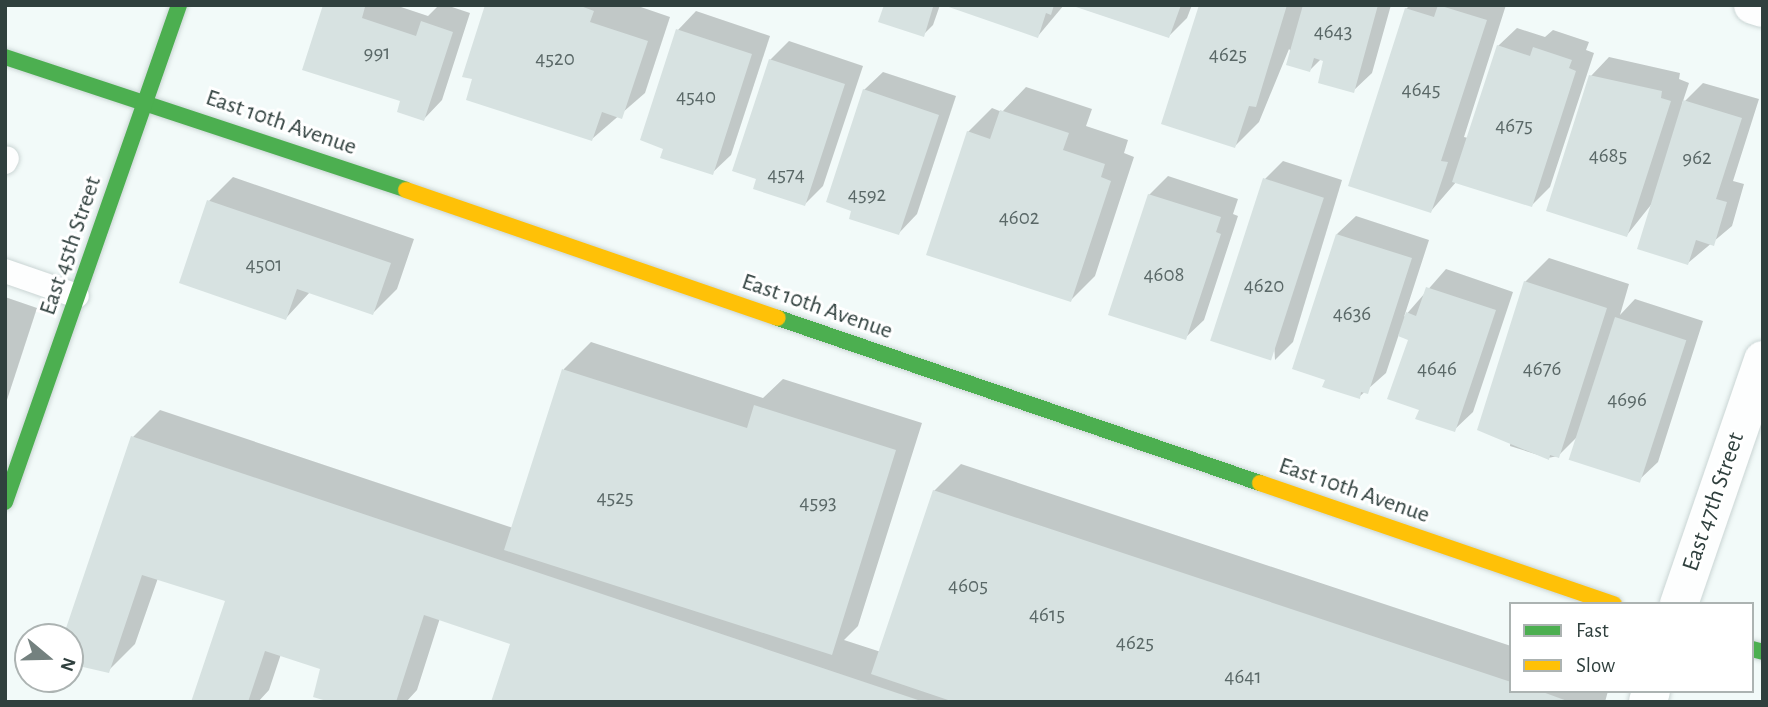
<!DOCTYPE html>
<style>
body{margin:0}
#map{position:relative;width:1768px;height:707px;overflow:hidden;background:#f2faf9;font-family:"Alegreya Sans",sans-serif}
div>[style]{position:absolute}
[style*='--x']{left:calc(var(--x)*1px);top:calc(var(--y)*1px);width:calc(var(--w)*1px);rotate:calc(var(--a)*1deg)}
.shadow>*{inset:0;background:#0003}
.building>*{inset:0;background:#d7e2e1;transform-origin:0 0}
.roads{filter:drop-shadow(0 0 2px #cad5d4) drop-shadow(0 0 2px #cad5d4)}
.lane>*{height:24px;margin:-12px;padding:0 12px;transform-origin:12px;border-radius:12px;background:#fdfefe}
.street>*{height:38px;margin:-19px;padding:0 19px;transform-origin:19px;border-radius:19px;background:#fdfefe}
.fast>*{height:16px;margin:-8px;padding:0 8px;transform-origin:8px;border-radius:8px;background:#4caf50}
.slow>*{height:16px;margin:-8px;padding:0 8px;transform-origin:8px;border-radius:8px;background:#ffc107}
span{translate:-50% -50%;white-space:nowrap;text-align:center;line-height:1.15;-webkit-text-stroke:6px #fff;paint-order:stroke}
.number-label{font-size:21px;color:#5a6867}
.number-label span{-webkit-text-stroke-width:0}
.street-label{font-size:24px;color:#30403e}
.frame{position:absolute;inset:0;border:7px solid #30403e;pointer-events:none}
.legend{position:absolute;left:1509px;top:602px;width:245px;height:91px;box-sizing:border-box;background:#fff;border:2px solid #acb3b2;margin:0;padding:9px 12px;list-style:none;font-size:21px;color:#30403e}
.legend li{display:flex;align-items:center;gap:14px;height:35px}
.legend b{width:35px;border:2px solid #acb3b2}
.north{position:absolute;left:14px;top:623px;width:70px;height:70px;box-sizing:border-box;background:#fff;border:2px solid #acb3b2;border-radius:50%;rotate:109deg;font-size:19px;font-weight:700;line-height:28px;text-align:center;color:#30403e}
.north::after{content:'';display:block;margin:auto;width:24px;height:32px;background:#74817f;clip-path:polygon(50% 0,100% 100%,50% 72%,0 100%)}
</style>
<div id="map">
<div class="shadow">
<div style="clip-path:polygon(325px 5px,395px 5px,428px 16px,439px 5px,446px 5px,470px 13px,442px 100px,424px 119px,402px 100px)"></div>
<div style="clip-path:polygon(487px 5px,635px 5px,670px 17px,645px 93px,592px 139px)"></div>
<div style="clip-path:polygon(885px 5px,940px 5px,933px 25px,923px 35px)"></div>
<div style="clip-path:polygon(945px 5px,1064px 5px,1038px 36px)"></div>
<div style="clip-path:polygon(1074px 5px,1192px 5px,1187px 18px,1169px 36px)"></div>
<div style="clip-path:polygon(1201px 5px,1391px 5px,1372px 73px,1353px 91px,1325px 60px,1321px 59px,1310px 70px,1289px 49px,1259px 122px,1235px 146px)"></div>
<div style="clip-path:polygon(1410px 5px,1506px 5px,1464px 137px,1468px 138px,1498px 46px,1517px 28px,1545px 37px,1553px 30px,1589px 42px,1586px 50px,1594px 53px,1550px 187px,1532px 205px,1457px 181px,1431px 211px,1406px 9px)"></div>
<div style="clip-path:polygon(696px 11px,770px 36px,731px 155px,712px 173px,678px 30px)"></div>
<div style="clip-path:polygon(789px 41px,863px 66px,823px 186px,805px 204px,770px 60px)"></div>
<div style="clip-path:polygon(1609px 57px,1680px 73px,1679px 79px,1689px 83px,1682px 104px,1703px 83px,1759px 99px,1733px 181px,1744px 184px,1732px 226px,1688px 263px,1654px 201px,1627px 235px,1591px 76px)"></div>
<div style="clip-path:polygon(883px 72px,956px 96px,917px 214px,899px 233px,864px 90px)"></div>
<div style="clip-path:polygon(1026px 87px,1092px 109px,1086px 126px,1128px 140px,1124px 153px,1134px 157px,1095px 276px,1071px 300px,968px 132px,992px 108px,1002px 112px)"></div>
<div style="clip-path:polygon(1283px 161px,1342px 180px,1293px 342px,1275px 360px,1265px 179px)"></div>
<div style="clip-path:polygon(1168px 176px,1238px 199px,1233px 214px,1238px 216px,1204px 320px,1185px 338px,1149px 195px)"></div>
<div style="clip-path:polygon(233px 177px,414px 239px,397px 289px,373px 313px,310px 292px,286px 318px,209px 201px)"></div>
<div style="clip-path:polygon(1356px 216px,1429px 240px,1404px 317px,1446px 269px,1513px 292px,1473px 412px,1454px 430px,1421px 410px,1411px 338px,1399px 334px,1386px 373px,1359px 397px,1337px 234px)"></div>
<div style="clip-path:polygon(1549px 258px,1629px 284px,1620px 315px,1635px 299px,1703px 321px,1658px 462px,1639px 480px,1578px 436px,1558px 456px,1548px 458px,1510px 446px,1525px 282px)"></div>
<div style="clip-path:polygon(5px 297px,37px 308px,5px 406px)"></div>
<div style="clip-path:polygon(591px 342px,763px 398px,783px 379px,922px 423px,858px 626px,844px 640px,881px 652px,934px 491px,961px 464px,1511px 646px,1511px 691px,1608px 691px,1605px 702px,492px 702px,512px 643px,440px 618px,417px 690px,406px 702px,336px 702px,322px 668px,281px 654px,269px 690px,258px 702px,193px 701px,227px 600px,158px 578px,135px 644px,108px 671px,70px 662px,70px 637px,65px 637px,133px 437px,160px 410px,513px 528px,564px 369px)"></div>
</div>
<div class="building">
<div style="clip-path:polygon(323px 5px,361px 5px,365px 7px,362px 18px,416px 36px,421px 21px,453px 32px,424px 121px,397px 112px,400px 101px,302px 70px)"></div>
<div style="clip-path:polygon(485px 5px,578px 5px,594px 11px,590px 22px,648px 41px,622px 119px,602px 112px,592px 141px,466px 100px,472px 79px,462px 77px)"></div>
<div style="clip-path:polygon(884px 5px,933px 7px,924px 37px,878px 22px)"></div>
<div style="clip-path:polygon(943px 5px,1054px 5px,1051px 15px,1046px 13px,1038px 38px)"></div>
<div style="clip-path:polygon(1070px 5px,1181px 5px,1169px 38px)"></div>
<div style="clip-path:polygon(1199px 5px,1287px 5px,1256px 107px,1249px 106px,1235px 148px,1161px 124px)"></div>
<div style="clip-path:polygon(1303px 5px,1378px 5px,1354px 93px,1318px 83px,1323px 61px,1314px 58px,1310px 72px,1286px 65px)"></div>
<div style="clip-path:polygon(1438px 5px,1487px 20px,1441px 161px,1448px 162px,1431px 213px,1348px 186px,1405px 8px,1434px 17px)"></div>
<div style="clip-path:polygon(676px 29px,752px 54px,713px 175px,660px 158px,663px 149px,640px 140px)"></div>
<div style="clip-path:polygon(1497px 45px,1530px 56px,1533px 47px,1572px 60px,1569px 68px,1576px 71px,1532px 207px,1452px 182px)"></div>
<div style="clip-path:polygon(769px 59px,845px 84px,805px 206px,753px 189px,756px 179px,732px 171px)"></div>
<div style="clip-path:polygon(1589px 75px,1662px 91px,1661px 98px,1671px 101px,1627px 237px,1546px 211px)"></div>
<div style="clip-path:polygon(863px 89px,939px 115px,899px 235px,849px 219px,851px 211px,826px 202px)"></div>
<div style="clip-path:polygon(1683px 100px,1742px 118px,1716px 199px,1727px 202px,1714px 246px,1696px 240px,1688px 265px,1637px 249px)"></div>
<div style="clip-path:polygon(1000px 110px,1069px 133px,1063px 150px,1105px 164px,1101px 177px,1111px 181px,1071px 302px,926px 255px,967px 131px,990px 139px)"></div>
<div style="left:1263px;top:178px;width:64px;height:171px;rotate:18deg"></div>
<div style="clip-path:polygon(1148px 194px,1221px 217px,1216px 232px,1221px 234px,1186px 340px,1108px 315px)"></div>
<div style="clip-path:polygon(207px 200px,391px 263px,373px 315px,297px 289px,286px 320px,179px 283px)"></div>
<div style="clip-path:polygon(1336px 234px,1412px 258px,1368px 394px,1361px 392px,1360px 399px,1322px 387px,1325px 380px,1292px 369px)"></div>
<div style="clip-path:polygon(1524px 281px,1607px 308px,1559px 458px,1550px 455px,1549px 460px,1477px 430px)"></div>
<div style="clip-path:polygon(1426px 287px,1496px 310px,1455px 432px,1415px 419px,1419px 410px,1387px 399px,1408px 340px,1398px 336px,1406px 312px,1416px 316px)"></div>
<div style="left:1615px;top:317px;width:75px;height:150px;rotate:18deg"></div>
<div style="clip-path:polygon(562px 369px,747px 428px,754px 405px,896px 450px,832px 655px,504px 550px)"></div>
<div style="clip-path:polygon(131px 436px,921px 701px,921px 702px,491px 702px,510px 644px,424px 615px,396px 702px,330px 702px,313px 697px,320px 669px,265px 651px,248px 702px,191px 702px,225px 601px,142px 575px,109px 673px,70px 664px,70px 637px,63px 637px)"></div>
<div style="clip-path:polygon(933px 490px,1511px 682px,1511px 691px,1540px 691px,1570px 702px,954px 702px,871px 674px)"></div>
</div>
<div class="roads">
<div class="lane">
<div style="--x:5;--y:162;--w:4;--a:-63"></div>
<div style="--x:5;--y:271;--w:76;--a:19.1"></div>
</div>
<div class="street">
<div style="--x:1753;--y:5;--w:10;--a:17"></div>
<div style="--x:1679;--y:604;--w:258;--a:-71"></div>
<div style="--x:1648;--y:702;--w:11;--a:-75"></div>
</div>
<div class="fast">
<div style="--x:5;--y:57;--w:422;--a:18.3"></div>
<div style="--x:778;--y:318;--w:509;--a:18.9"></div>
<div style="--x:5;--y:502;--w:527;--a:-70.7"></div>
<div style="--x:1752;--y:649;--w:11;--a:15"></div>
</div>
<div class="slow">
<div style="--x:406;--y:190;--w:393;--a:19"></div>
<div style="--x:1260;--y:483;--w:374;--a:18.9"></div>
</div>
</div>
<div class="number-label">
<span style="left:1333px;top:32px">4643</span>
<span style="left:377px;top:53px">991</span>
<span style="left:1228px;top:55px">4625</span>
<span style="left:555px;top:59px">4520</span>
<span style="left:1421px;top:90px">4645</span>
<span style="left:696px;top:97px">4540</span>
<span style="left:1514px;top:126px">4675</span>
<span style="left:1608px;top:156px">4685</span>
<span style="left:1697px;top:158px">962</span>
<span style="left:786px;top:175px">4574</span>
<span style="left:867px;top:195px">4592</span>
<span style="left:1019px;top:218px">4602</span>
<span style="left:264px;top:265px">4501</span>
<span style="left:1164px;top:275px">4608</span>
<span style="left:1264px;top:286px">4620</span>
<span style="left:1352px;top:314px">4636</span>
<span style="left:1437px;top:369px">4646</span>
<span style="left:1542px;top:369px">4676</span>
<span style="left:1627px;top:400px">4696</span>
<span style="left:615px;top:498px">4525</span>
<span style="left:818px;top:503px">4593</span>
<span style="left:968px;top:586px">4605</span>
<span style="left:1047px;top:615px">4615</span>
<span style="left:1135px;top:643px">4625</span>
<span style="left:1243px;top:677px">4641</span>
</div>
<div class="street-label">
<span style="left:281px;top:123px;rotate:19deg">East 10th Avenue</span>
<span style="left:71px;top:246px;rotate:-71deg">East 45th Street</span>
<span style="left:817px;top:307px;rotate:19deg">East 10th Avenue</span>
<span style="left:1354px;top:491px;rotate:19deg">East 10th Avenue</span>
<span style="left:1714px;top:502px;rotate:-71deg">East 47th Street</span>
</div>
<div class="frame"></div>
<ul class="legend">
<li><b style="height:9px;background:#4caf50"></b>Fast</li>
<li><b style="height:9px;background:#ffc107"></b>Slow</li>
</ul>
<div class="north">N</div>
</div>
